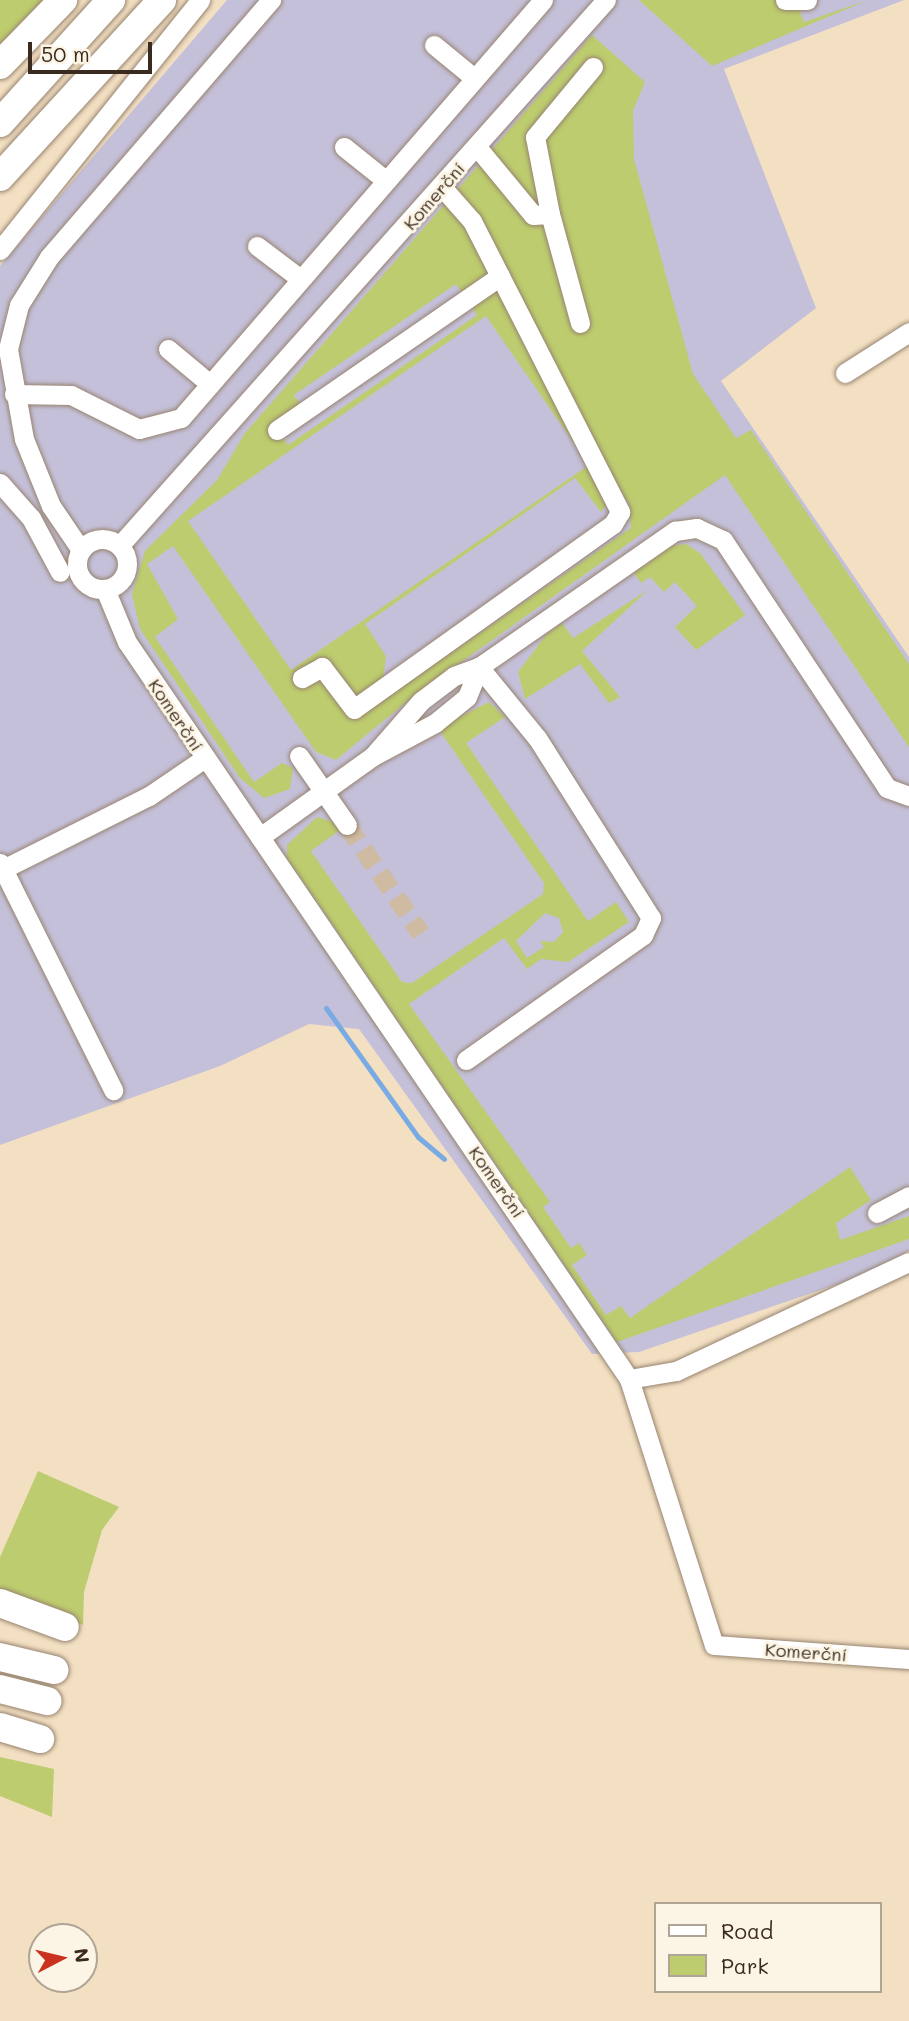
<!DOCTYPE html>
<meta charset="utf-8">
<style>
body{margin:0}
#map{position:relative;width:909px;height:2021px;overflow:hidden;background:#f3dfc2;font-family:Mali,sans-serif}
div>[style]{position:absolute}
[style*='--x']{left:calc(var(--x)*1px);top:calc(var(--y)*1px);width:calc(var(--w)*1px);rotate:calc(var(--a)*1deg)}
.industrial>*{inset:0;background:#c5c0da}
.green>*{inset:0;background:#bdcc6e}
.stream>*{height:5px;margin:-2.5px;padding:0 2.5px;transform-origin:2.5px;border-radius:2.5px;background:#78aae4}
.minor-tunnel>*{height:19px;margin-top:-9.5px;transform-origin:0;background:repeating-linear-gradient(90deg,#cebba1 0 19px,transparent 0 29px)}
.roads{filter:drop-shadow(0 0 2px #978470) drop-shadow(0 0 2px #978470)}
.minor>*{height:19px;margin:-9.5px;padding:0 9.5px;transform-origin:9.5px;border-radius:9.5px;background:#fff}
.minor>.ring{margin:-9.5px;padding:0;box-sizing:content-box;background:none;border:19px solid #fff;border-radius:50%}
.highway>*{height:28px;margin:-14px;padding:0 14px;transform-origin:14px;border-radius:14px;background:#fff}
span{translate:-50% -50%;white-space:nowrap;text-align:center;line-height:1.15;-webkit-text-stroke:6px #fcf5e5;paint-order:stroke}
.street-label{font-size:18px;color:#3b2a1e}
.legend{position:absolute;left:654px;top:1902px;width:228px;height:91px;box-sizing:border-box;background:#fcf5e5;border:2px solid #afa495;margin:0;padding:9px 12px;list-style:none;font-size:21px;color:#3b2a1e}
.legend li{display:flex;align-items:center;gap:14px;height:35px}
.legend b{width:35px;border:2px solid #afa495}
.north{position:absolute;left:28px;top:1923px;width:70px;height:70px;box-sizing:border-box;background:#fcf5e5;border:2px solid #afa495;border-radius:50%;rotate:83deg;font-size:19px;font-weight:700;line-height:28px;text-align:center;color:#3b2a1e}
.north::after{content:'';display:block;margin:auto;width:24px;height:32px;background:#c8321e;clip-path:polygon(50% 0,100% 100%,50% 72%,0 100%)}
.scale{position:absolute;left:28px;top:42px;width:124px;height:32px;box-sizing:border-box;border:4px solid #3b2a1e;border-top:0;padding-left:9px;font-size:21px;line-height:24px;white-space:nowrap;color:#3b2a1e;-webkit-text-stroke:5px #fcf5e5;paint-order:stroke}
</style>
<div id="map">
<div class="industrial">
<div style="clip-path:polygon(227px 0,904px 0,724px 69px,816px 308px,721px 381px,909px 657px,909px 1251px,856px 1278px,639px 1352px,592px 1354px,359px 1029px,309px 1024px,220px 1066px,0 1145px,0 266px)"></div>
</div>
<div class="green">
<div style="clip-path:polygon(0 0,43px 0,0 44px)"></div>
<div style="clip-path:polygon(639px 0,807px 0,797px 4px,804px 22px,868px 0,712px 66px)"></div>
<div style="clip-path:polygon(evenodd,592px 35px,645px 82px,633px 111px,634px 159px,693px 374px,736px 438px,751px 430px,909px 664px,909px 747px,725px 475px,416px 694px,336px 760px,316px 752px,173px 546px,147px 564px,178px 619px,155px 637px,254px 782px,282px 763px,293px 768px,290px 789px,264px 798px,240px 778px,140px 629px,132px 594px,145px 551px,217px 480px,245px 433px,592px 35px,456px 284px,477px 315px,288px 445px,278px 430px,305px 411px,294px 395px,456px 284px,592px 35px,486px 316px,589px 465px,291px 670px,188px 521px,486px 316px,592px 35px,575px 478px,601px 512px,615px 493px,629px 502px,631px 528px,380px 702px,386px 656px,365px 624px,575px 478px)"></div>
<div style="clip-path:polygon(686px 544px,700px 553px,745px 615px,696px 650px,675px 627px,697px 606px,675px 582px,664px 592px,650px 577px,641px 583px,634px 573px,671px 546px)"></div>
<div style="clip-path:polygon(648px 590px,582px 651px,620px 697px,609px 703px,580px 664px,525px 699px,518px 672px,546px 635px,562px 623px,573px 638px)"></div>
<div style="clip-path:polygon(evenodd,489px 702px,505px 717px,466px 743px,588px 921px,616px 902px,629px 922px,568px 962px,541px 959px,527px 969px,504px 938px,409px 1004px,550px 1202px,543px 1207px,571px 1248px,579px 1243px,587px 1255px,572px 1265px,606px 1315px,621px 1306px,630px 1318px,850px 1167px,871px 1200px,836px 1223px,840px 1240px,909px 1216px,909px 1239px,617px 1342px,287px 858px,287px 845px,317px 817px,339px 824px,340px 830px,311px 851px,402px 982px,412px 983px,543px 894px,544px 883px,438px 728px,489px 702px,545px 913px,559px 918px,563px 932px,554px 942px,540px 941px,544px 947px,527px 958px,516px 941px,545px 913px)"></div>
<div style="clip-path:polygon(38px 1471px,119px 1507px,102px 1530px,84px 1592px,83px 1625px,0 1590px,0 1557px)"></div>
<div style="clip-path:polygon(0 1757px,54px 1769px,52px 1817px,0 1796px)"></div>
</div>
<div class="stream">
<div style="--x:326;--y:1008;--w:158;--a:54.5"></div>
<div style="--x:418;--y:1137;--w:34;--a:40"></div>
</div>
<div class="minor-tunnel">
<div style="--x:347;--y:825;--w:131;--a:55.6"></div>
</div>
<div class="roads">
<div class="minor">
<div style="--x:785;--y:0;--w:22;--a:0"></div>
<div style="--x:434;--y:45;--w:50;--a:39.4"></div>
<div style="--x:344;--y:147;--w:51;--a:38.7"></div>
<div style="--x:477;--y:147;--w:88;--a:50.5"></div>
<div style="--x:533;--y:215;--w:17;--a:-3"></div>
<div style="--x:550;--y:214;--w:113;--a:74.6"></div>
<div style="--x:442;--y:187;--w:45;--a:48.6"></div>
<div style="--x:472;--y:221;--w:62;--a:63"></div>
<div style="--x:550;--y:214;--w:78;--a:-101"></div>
<div style="--x:535;--y:137;--w:91;--a:-50.4"></div>
<div style="--x:257;--y:246;--w:51;--a:37.1"></div>
<div style="--x:0;--y:250;--w:320;--a:-51.3"></div>
<div style="--x:168;--y:349;--w:55;--a:39.8"></div>
<div style="--x:845;--y:373;--w:76;--a:-32.6"></div>
<div style="--x:14;--y:394;--w:57;--a:1"></div>
<div style="--x:71;--y:395;--w:76;--a:26.6"></div>
<div style="--x:139;--y:429;--w:43;--a:-14.7"></div>
<div style="--x:181;--y:418;--w:553;--a:-49.11"></div>
<div style="--x:277;--y:430;--w:271;--a:-34.6"></div>
<div style="--x:500;--y:276;--w:265;--a:63"></div>
<div style="--x:620;--y:512;--w:14;--a:120"></div>
<div style="--x:613;--y:524;--w:318;--a:144.5"></div>
<div style="--x:354;--y:709;--w:53;--a:-127.3"></div>
<div style="--x:322;--y:667;--w:23;--a:151"></div>
<div style="--x:0;--y:483;--w:47;--a:48.5"></div>
<div style="--x:31;--y:518;--w:61;--a:61.8"></div>
<div class="ring" style="left:77px;top:539px;width:31px;height:31px"></div>
<div style="--x:120;--y:545;--w:730;--a:-48.28"></div>
<div style="--x:81;--y:550;--w:53;--a:-124.3"></div>
<div style="--x:51;--y:506;--w:72;--a:-111.9"></div>
<div style="--x:24;--y:439;--w:91;--a:-100.1"></div>
<div style="--x:8;--y:349;--w:45;--a:-76"></div>
<div style="--x:19;--y:305;--w:57;--a:-58"></div>
<div style="--x:49;--y:257;--w:340;--a:-49.2"></div>
<div style="--x:105;--y:589;--w:57;--a:67.5"></div>
<div style="--x:127;--y:642;--w:892;--a:55.74"></div>
<div style="--x:629;--y:1379;--w:279;--a:72.3"></div>
<div style="--x:714;--y:1645;--w:196;--a:4.1"></div>
<div style="--x:299;--y:756;--w:84;--a:55.2"></div>
<div style="--x:373;--y:756;--w:73;--a:-48.9"></div>
<div style="--x:421;--y:701;--w:41;--a:-37.1"></div>
<div style="--x:454;--y:676;--w:27;--a:-20"></div>
<div style="--x:479;--y:667;--w:239;--a:-34.8"></div>
<div style="--x:675;--y:531;--w:22;--a:-8"></div>
<div style="--x:697;--y:528;--w:29;--a:25"></div>
<div style="--x:723;--y:540;--w:297;--a:56.5"></div>
<div style="--x:887;--y:788;--w:23;--a:20"></div>
<div style="--x:260;--y:837;--w:139;--a:-35.6"></div>
<div style="--x:373;--y:756;--w:70;--a:-28"></div>
<div style="--x:435;--y:723;--w:41;--a:-39.1"></div>
<div style="--x:467;--y:697;--w:32;--a:-68"></div>
<div style="--x:0;--y:863;--w:254;--a:63.5"></div>
<div style="--x:3;--y:869;--w:163;--a:-26.6"></div>
<div style="--x:149;--y:796;--w:68;--a:-34.2"></div>
<div style="--x:466;--y:1060;--w:217;--a:-35.2"></div>
<div style="--x:643;--y:935;--w:19;--a:-65"></div>
<div style="--x:651;--y:918;--w:213;--a:-122.3"></div>
<div style="--x:537;--y:738;--w:92;--a:-129.2"></div>
<div style="--x:877;--y:1213;--w:36;--a:-28"></div>
<div style="--x:629;--y:1379;--w:48;--a:-9.7"></div>
<div style="--x:676;--y:1371;--w:257;--a:-25.1"></div>
</div>
<div class="highway">
<div style="--x:0;--y:65;--w:91;--a:-45.9"></div>
<div style="--x:0;--y:123;--w:166;--a:-47.9"></div>
<div style="--x:0;--y:177;--w:240;--a:-47.5"></div>
<div style="--x:0;--y:1603;--w:69;--a:20.3"></div>
<div style="--x:0;--y:1657;--w:56;--a:13.5"></div>
<div style="--x:0;--y:1689;--w:49;--a:14.3"></div>
<div style="--x:0;--y:1727;--w:42;--a:16.7"></div>
</div>
</div>
<div class="street-label">
<span style="left:434px;top:196px;rotate:-49deg">Komerční</span>
<span style="left:176px;top:715px;rotate:56deg">Komerční</span>
<span style="left:497px;top:1182px;rotate:55deg">Komerční</span>
<span style="left:806px;top:1652px;rotate:4deg">Komerční</span>
</div>
<ul class="legend">
<li><b style="height:9px;background:#fff"></b>Road</li>
<li><b style="height:19px;background:#bdcc6e"></b>Park</li>
</ul>
<div class="north">N</div>
<div class="scale">50 m</div>
</div>
